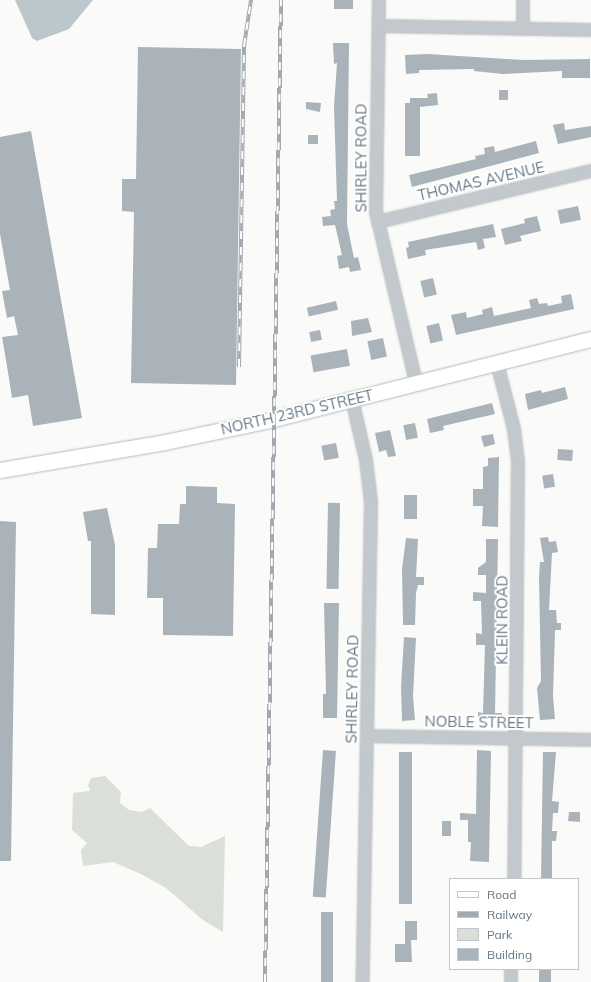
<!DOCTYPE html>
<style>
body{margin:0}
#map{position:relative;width:591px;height:982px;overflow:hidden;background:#fafaf8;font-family:Mulish,sans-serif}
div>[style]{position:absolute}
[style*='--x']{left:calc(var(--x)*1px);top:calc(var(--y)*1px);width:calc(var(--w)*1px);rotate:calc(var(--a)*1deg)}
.green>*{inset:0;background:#dadfd7}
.water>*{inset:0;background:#bbc7cb}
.building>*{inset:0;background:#aab3b9;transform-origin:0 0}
.roads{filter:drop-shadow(0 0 1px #b5babe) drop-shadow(0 0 1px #b5babe)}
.minor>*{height:12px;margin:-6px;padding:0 6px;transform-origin:6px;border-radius:6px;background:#c3c8cc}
.major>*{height:15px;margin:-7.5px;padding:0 7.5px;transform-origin:7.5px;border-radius:7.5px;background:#fff}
.rail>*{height:4px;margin-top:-2px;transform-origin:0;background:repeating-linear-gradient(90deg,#fff 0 8px,#a2aab0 0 16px);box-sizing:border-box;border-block:1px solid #a2aab0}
span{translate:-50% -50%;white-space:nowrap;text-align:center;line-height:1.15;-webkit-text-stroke:4px #fff;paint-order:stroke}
.street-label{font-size:15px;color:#657683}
.legend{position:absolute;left:449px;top:878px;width:130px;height:92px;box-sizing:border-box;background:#fff;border:1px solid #c1c8cd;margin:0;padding:5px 7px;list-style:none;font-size:12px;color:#657683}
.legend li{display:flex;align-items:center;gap:8px;height:20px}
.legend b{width:20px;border:1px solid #c1c8cd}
</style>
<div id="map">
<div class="green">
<div style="clip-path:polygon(105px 776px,121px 792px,120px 803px,129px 810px,142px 812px,150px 808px,189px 846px,201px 847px,225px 836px,223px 932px,203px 920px,166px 888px,143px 875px,113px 862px,83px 866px,81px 850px,87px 843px,72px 830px,73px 793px,90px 791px,88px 785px,91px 778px)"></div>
</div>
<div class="water">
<div style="clip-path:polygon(15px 0,93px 0,69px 29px,37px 41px,32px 38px)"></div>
</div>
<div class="building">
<div style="left:334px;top:0;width:19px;height:9px"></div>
<div style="clip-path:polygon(333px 43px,349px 43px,347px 224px,354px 258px,358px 257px,361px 270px,350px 272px,349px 267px,339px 269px,337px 256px,342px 255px,335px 225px,323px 226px,322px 217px,331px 216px,330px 210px,335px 209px,334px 201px,337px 201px,334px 106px,337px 63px,334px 64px)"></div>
<div style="clip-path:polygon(138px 47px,241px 49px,236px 385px,131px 383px,134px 212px,122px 211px,122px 179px,136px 179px)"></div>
<div style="clip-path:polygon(428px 54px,524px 60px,590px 59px,590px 78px,562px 78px,562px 71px,503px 74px,474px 71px,474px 69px,419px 70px,419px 73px,406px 74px,405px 55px)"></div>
<div style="left:499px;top:90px;width:9px;height:10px"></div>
<div style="clip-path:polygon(437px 93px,438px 105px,420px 107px,420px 156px,405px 156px,405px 103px,410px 103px,410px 98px,428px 98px,427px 94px)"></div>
<div style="clip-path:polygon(306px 102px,321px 103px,320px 112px,306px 109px)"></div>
<div style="clip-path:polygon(564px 123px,565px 130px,591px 126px,591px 137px,558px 144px,553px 125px)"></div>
<div style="clip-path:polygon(31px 131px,82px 418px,33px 426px,28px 395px,12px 398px,8px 372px,2px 337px,18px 335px,14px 316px,7px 318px,2px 291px,10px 290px,0 234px,0 137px)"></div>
<div style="left:308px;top:135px;width:10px;height:9px"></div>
<div style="clip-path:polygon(536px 141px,539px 153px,412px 187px,409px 175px,476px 159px,475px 156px,485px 154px,484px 148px,494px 146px,495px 152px)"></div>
<div style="left:578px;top:206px;width:14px;height:21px;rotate:78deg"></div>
<div style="clip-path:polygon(537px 216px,541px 231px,520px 236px,522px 241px,505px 245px,501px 229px,525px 223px,524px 219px)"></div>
<div style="clip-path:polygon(493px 224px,496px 237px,483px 239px,485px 248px,478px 250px,476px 242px,425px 250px,426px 255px,408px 259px,406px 248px,409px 247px,408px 242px)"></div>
<div style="left:433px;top:278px;width:17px;height:13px;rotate:77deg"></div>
<div style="clip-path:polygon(571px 294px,574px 309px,456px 335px,451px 315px,466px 312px,467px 318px,483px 314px,482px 310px,492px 307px,494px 316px,531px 308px,529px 300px,537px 298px,539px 304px,547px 303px,548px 306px,562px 303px,561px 296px)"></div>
<div style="left:336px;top:301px;width:9px;height:30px;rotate:77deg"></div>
<div style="clip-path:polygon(368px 318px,372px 332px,352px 336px,351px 321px)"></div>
<div style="left:439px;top:323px;width:18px;height:13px;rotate:77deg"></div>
<div style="left:320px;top:330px;width:10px;height:11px;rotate:79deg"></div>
<div style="left:383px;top:338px;width:19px;height:16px;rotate:78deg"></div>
<div style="left:347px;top:349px;width:17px;height:37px;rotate:80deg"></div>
<div style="clip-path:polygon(565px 387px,568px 399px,528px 410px,525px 394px,541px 390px,542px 393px)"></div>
<div style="clip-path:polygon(492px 403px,495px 414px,443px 426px,444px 430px,430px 433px,427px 419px)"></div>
<div style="left:415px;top:423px;width:15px;height:12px;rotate:79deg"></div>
<div style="clip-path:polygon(390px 430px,396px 456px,388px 457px,386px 450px,379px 452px,375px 433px)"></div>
<div style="clip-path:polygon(493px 434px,495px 444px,484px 447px,481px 436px)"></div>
<div style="left:336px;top:443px;width:15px;height:15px;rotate:79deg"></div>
<div style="left:558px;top:449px;width:15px;height:11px;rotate:4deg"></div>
<div style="clip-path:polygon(499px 457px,498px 527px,482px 526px,483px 506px,473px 506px,473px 489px,483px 489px,483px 467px,488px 466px,488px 458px)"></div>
<div style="left:553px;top:474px;width:13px;height:11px;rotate:81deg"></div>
<div style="clip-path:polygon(186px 486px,217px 487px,217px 503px,235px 504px,233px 636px,163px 635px,163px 598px,147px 598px,148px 548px,157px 548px,158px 524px,179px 524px,180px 504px,186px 504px)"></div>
<div style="left:404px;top:495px;width:13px;height:24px"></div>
<div style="left:340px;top:503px;width:86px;height:12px;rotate:91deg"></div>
<div style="clip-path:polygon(107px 508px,115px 545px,115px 615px,91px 614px,91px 541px,88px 541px,83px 512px)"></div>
<div style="clip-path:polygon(0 521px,16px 522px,11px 861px,0 861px)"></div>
<div style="clip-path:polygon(548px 537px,549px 542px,556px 541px,558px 552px,552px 553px,549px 610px,556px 610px,557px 623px,561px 623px,561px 630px,555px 630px,553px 696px,555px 719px,540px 720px,537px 688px,541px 681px,539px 577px,540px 562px,544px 562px,540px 538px)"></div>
<div style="clip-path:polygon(406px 538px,418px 539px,416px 577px,424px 577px,424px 585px,418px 585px,416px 593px,415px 625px,403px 625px,402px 569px)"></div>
<div style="clip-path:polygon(486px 539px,498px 539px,495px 713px,502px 713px,502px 719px,478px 719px,478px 712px,483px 713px,485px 645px,476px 645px,476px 633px,482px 634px,481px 601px,473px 601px,473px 592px,486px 593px,486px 575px,478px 575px,478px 568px,486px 562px)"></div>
<div style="clip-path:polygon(324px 603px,339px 603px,337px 718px,323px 718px,323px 694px,326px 694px)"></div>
<div style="clip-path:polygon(404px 637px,416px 638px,413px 696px,415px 720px,402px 721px,401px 687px)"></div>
<div style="left:323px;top:750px;width:13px;height:147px;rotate:4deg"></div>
<div style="clip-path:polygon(477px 750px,491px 751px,489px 862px,470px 861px,471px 842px,468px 842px,468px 820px,460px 820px,460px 813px,476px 814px)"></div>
<div style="left:399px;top:752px;width:13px;height:152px"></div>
<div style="clip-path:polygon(543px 752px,556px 752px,552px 801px,559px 802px,558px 813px,553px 813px,552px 831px,557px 831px,556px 841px,552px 841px,552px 879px,541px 879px)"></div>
<div style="clip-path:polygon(569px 812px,580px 812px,580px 822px,568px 821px)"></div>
<div style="left:442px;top:821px;width:9px;height:15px"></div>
<div style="left:321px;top:912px;width:12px;height:70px"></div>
<div style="clip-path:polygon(405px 921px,417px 921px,417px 940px,411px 940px,412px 962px,395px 962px,395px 944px,405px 944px)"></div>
<div style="left:539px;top:969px;width:12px;height:13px"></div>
</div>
<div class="roads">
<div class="minor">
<div style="--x:379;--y:0;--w:212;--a:90.8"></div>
<div style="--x:376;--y:212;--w:176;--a:76.8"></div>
<div style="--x:379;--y:26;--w:212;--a:1.1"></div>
<div style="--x:523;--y:29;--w:29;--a:-90"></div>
<div style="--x:378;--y:222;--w:219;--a:-13.5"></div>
<div style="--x:497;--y:363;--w:68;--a:75.6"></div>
<div style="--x:514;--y:429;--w:33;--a:83"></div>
<div style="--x:518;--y:462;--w:417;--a:90.5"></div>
<div style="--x:352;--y:399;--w:63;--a:77.1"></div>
<div style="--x:366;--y:460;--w:42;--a:83.2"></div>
<div style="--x:371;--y:502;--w:480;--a:91"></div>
<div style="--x:367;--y:736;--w:224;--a:1"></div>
<div style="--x:511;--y:982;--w:13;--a:-90"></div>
</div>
<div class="major">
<div style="--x:0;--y:470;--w:167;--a:-9.6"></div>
<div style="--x:165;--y:442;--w:111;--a:-11.9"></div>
<div style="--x:274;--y:419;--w:327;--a:-14.2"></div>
</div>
</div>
<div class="rail">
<div style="--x:239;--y:367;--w:321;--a:-89.1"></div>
<div style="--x:244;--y:46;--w:47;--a:-81.3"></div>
<div style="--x:265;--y:982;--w:982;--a:-89.07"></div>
</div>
<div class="street-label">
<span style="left:361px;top:158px;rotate:-90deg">SHIRLEY ROAD</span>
<span style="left:481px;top:181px;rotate:-13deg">THOMAS AVENUE</span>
<span style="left:297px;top:412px;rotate:-13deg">NORTH 23RD STREET</span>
<span style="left:502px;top:620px;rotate:-90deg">KLEIN ROAD</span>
<span style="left:352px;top:689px;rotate:-89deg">SHIRLEY ROAD</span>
<span style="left:479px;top:722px;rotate:1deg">NOBLE STREET</span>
</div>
<ul class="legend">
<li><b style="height:5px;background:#fff"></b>Road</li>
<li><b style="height:5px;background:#a2aab0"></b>Railway</li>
<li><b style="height:11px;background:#dadfd7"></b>Park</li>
<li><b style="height:11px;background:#aab3b9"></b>Building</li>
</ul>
</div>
